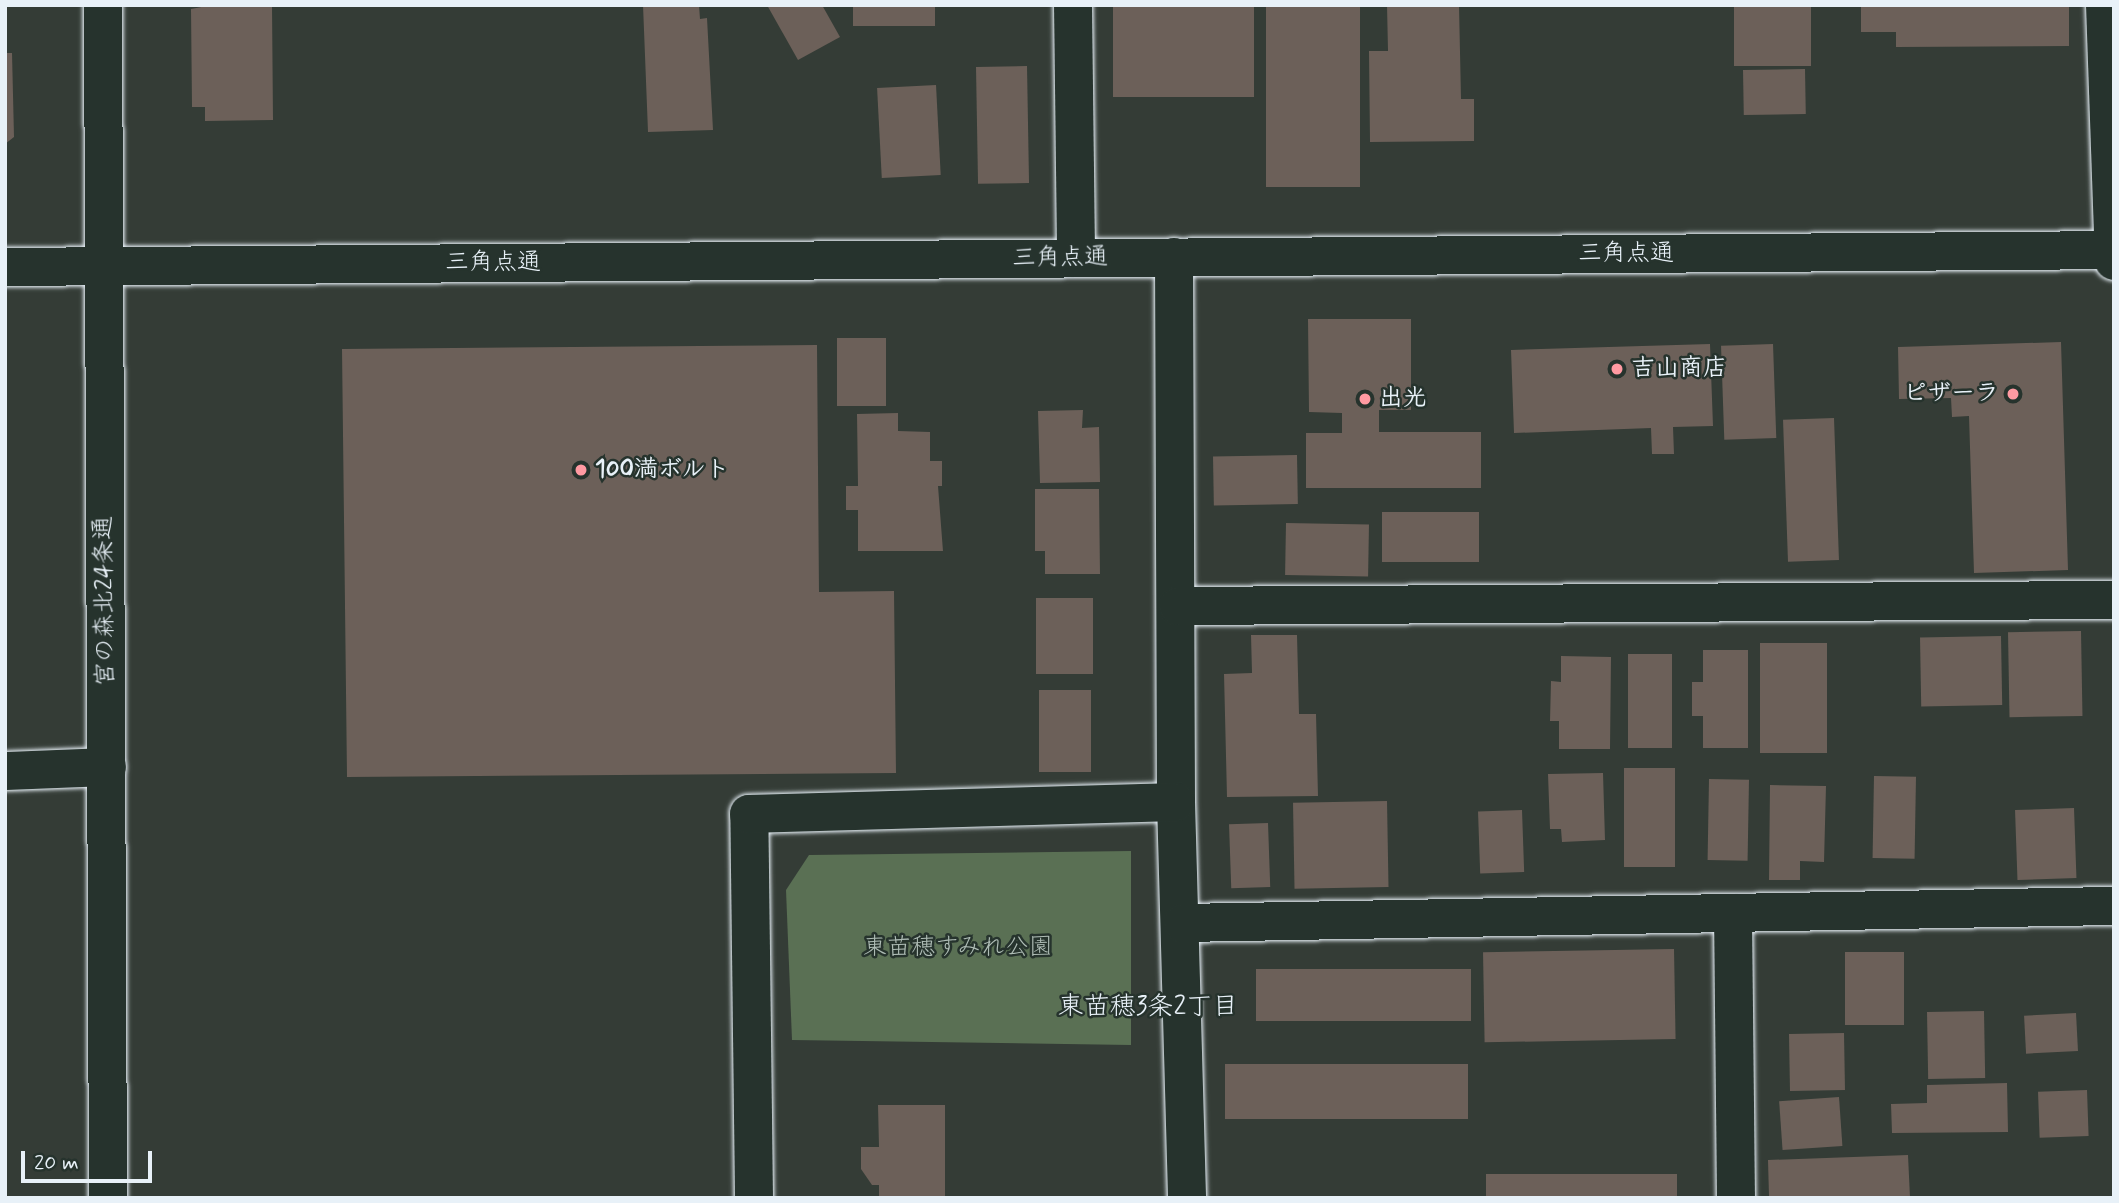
<!DOCTYPE html>
<meta charset="utf-8">
<style>
body{margin:0}
#map{position:relative;width:2119px;height:1203px;overflow:hidden;background:#343c36;font-family:Mynerve,"Klee One",sans-serif}
div>[style]{position:absolute}
[style*='--x']{left:calc(var(--x)*1px);top:calc(var(--y)*1px);width:calc(var(--w)*1px);rotate:calc(var(--a)*1deg)}
.green>*{inset:0;background:#5a7054}
.building>*{inset:0;background:#6c6059;transform-origin:0 0}
.roads{filter:drop-shadow(0 0 2px #e8f1f8) drop-shadow(0 0 2px #e8f1f8)}
.street>*{height:38px;margin:-19px;padding:0 19px;transform-origin:19px;border-radius:19px;background:#26332d}
.secondary>*{height:38px;margin:-19px;padding:0 19px;transform-origin:19px;border-radius:19px;background:#26332d}
.dots>*{width:19px;height:19px;translate:-50% -50%;box-sizing:border-box;border:4px solid #26332d;border-radius:50%}
span{translate:-50% -50%;white-space:nowrap;text-align:center;line-height:1.15;-webkit-text-stroke:5px #26332d;paint-order:stroke}
.street-label{font-size:24px;color:#e8f1f8}
.poi-label{font-size:24px;color:#e8f1f8;font-weight:700}
.left{translate:0 -50%;text-align:left}
.right{translate:-100% -50%;text-align:right}
.park-label{font-size:24px;color:#afbdb6}
.neighbourhood-label{font-size:26px;color:#e8f1f8}
.frame{position:absolute;inset:0;border:7px solid #e8f1f8;pointer-events:none}
.scale{position:absolute;left:21px;top:1151px;width:131px;height:32px;box-sizing:border-box;border:4px solid #e8f1f8;border-top:0;padding-left:9px;font-size:21px;line-height:24px;white-space:nowrap;color:#e8f1f8;-webkit-text-stroke:5px #26332d;paint-order:stroke}
</style>
<div id="map">
<div class="green">
<div style="clip-path:polygon(1131px 851px,1131px 1045px,792px 1040px,786px 890px,809px 855px)"></div>
</div>
<div class="building">
<div style="clip-path:polygon(212px 5px,272px 5px,273px 120px,205px 121px,205px 107px,192px 107px,191px 9px)"></div>
<div style="clip-path:polygon(643px 5px,699px 5px,700px 19px,707px 18px,713px 130px,648px 132px)"></div>
<div style="clip-path:polygon(767px 5px,822px 5px,840px 37px,798px 60px)"></div>
<div style="left:853px;top:5px;width:82px;height:21px"></div>
<div style="left:1113px;top:5px;width:141px;height:92px"></div>
<div style="left:1266px;top:5px;width:94px;height:182px"></div>
<div style="clip-path:polygon(1387px 5px,1459px 5px,1461px 99px,1474px 99px,1474px 141px,1370px 142px,1369px 51px,1388px 51px)"></div>
<div style="left:1734px;top:5px;width:77px;height:61px"></div>
<div style="clip-path:polygon(1861px 5px,2069px 5px,2069px 46px,1896px 47px,1896px 32px,1861px 32px)"></div>
<div style="clip-path:polygon(5px 53px,12px 53px,14px 137px,5px 144px)"></div>
<div style="left:1027px;top:66px;width:117px;height:51px;rotate:89deg"></div>
<div style="left:1805px;top:69px;width:45px;height:62px;rotate:89deg"></div>
<div style="left:936px;top:85px;width:90px;height:59px;rotate:87deg"></div>
<div style="clip-path:polygon(1308px 319px,1411px 319px,1411px 410px,1379px 410px,1379px 432px,1481px 432px,1481px 488px,1306px 488px,1306px 433px,1342px 433px,1342px 413px,1309px 412px)"></div>
<div style="left:837px;top:338px;width:49px;height:68px"></div>
<div style="clip-path:polygon(2061px 342px,2068px 570px,1974px 573px,1969px 416px,1952px 417px,1951px 398px,1899px 399px,1898px 347px)"></div>
<div style="clip-path:polygon(1710px 344px,1713px 426px,1673px 427px,1674px 454px,1652px 454px,1651px 428px,1514px 433px,1511px 350px)"></div>
<div style="left:1773px;top:344px;width:94px;height:52px;rotate:88deg"></div>
<div style="clip-path:polygon(817px 345px,819px 592px,894px 591px,896px 773px,347px 777px,342px 349px)"></div>
<div style="clip-path:polygon(1083px 410px,1082px 428px,1099px 427px,1100px 482px,1040px 483px,1038px 411px)"></div>
<div style="clip-path:polygon(898px 413px,898px 431px,930px 432px,930px 461px,942px 461px,942px 486px,938px 486px,943px 551px,858px 551px,858px 510px,846px 510px,846px 486px,858px 486px,857px 414px)"></div>
<div style="left:1834px;top:418px;width:142px;height:51px;rotate:88deg"></div>
<div style="left:1297px;top:455px;width:49px;height:84px;rotate:89deg"></div>
<div style="clip-path:polygon(1035px 489px,1099px 489px,1100px 574px,1045px 574px,1045px 551px,1035px 551px)"></div>
<div style="left:1382px;top:512px;width:97px;height:50px"></div>
<div style="left:1286px;top:523px;width:83px;height:52px;rotate:1deg"></div>
<div style="left:1036px;top:598px;width:57px;height:76px"></div>
<div style="left:2081px;top:631px;width:85px;height:73px;rotate:89deg"></div>
<div style="clip-path:polygon(1251px 635px,1297px 635px,1299px 714px,1316px 714px,1318px 796px,1227px 797px,1224px 674px,1252px 673px)"></div>
<div style="left:2001px;top:636px;width:69px;height:81px;rotate:89deg"></div>
<div style="left:1760px;top:643px;width:67px;height:110px"></div>
<div style="clip-path:polygon(1703px 650px,1748px 650px,1748px 748px,1703px 748px,1703px 716px,1692px 716px,1692px 682px,1703px 682px)"></div>
<div style="left:1628px;top:654px;width:44px;height:94px"></div>
<div style="clip-path:polygon(1561px 656px,1611px 657px,1610px 749px,1559px 749px,1559px 721px,1550px 721px,1551px 681px,1561px 682px)"></div>
<div style="left:1039px;top:690px;width:52px;height:82px"></div>
<div style="left:1624px;top:768px;width:51px;height:99px"></div>
<div style="clip-path:polygon(1603px 773px,1605px 840px,1562px 842px,1561px 829px,1550px 829px,1548px 774px)"></div>
<div style="left:1874px;top:776px;width:42px;height:82px;rotate:1deg"></div>
<div style="left:1709px;top:779px;width:40px;height:81px;rotate:1deg"></div>
<div style="clip-path:polygon(1770px 785px,1826px 786px,1824px 862px,1800px 861px,1800px 880px,1769px 880px)"></div>
<div style="left:1387px;top:801px;width:86px;height:94px;rotate:89deg"></div>
<div style="left:2074px;top:808px;width:70px;height:59px;rotate:88deg"></div>
<div style="left:1522px;top:810px;width:62px;height:44px;rotate:88deg"></div>
<div style="left:1268px;top:823px;width:64px;height:39px;rotate:88deg"></div>
<div style="left:1674px;top:949px;width:90px;height:191px;rotate:89deg"></div>
<div style="left:1845px;top:952px;width:59px;height:73px"></div>
<div style="left:1471px;top:969px;width:52px;height:215px;rotate:90deg"></div>
<div style="left:1984px;top:1011px;width:67px;height:57px;rotate:89deg"></div>
<div style="left:2076px;top:1013px;width:38px;height:52px;rotate:87deg"></div>
<div style="left:1844px;top:1033px;width:57px;height:55px;rotate:89deg"></div>
<div style="left:1225px;top:1064px;width:243px;height:55px"></div>
<div style="clip-path:polygon(2007px 1083px,2008px 1132px,1892px 1133px,1891px 1104px,1927px 1103px,1927px 1085px)"></div>
<div style="left:2087px;top:1090px;width:46px;height:49px;rotate:88deg"></div>
<div style="left:1839px;top:1097px;width:49px;height:60px;rotate:86deg"></div>
<div style="clip-path:polygon(878px 1105px,945px 1105px,945px 1198px,879px 1198px,879px 1185px,872px 1185px,861px 1169px,861px 1147px,879px 1147px)"></div>
<div style="clip-path:polygon(1908px 1155px,1910px 1198px,1769px 1196px,1768px 1160px)"></div>
<div style="left:1486px;top:1174px;width:191px;height:24px"></div>
</div>
<div class="roads">
<div class="street">
<div style="--x:1073;--y:5;--w:253;--a:89.3"></div>
<div style="--x:2105;--y:5;--w:256;--a:88"></div>
<div style="--x:1174;--y:257;--w:545;--a:89.79"></div>
<div style="--x:1176;--y:802;--w:396;--a:88.4"></div>
<div style="--x:1178;--y:606;--w:936;--a:-0.37"></div>
<div style="--x:5;--y:771;--w:102;--a:-2.2"></div>
<div style="--x:1733;--y:913;--w:285;--a:89.4"></div>
<div style="--x:1183;--y:923;--w:931;--a:-1.05"></div>
<div style="--x:754;--y:1198;--w:384;--a:-90.7"></div>
<div style="--x:749;--y:814;--w:427;--a:-1.6"></div>
</div>
<div class="secondary">
<div style="--x:103;--y:5;--w:1193;--a:89.76"></div>
<div style="--x:5;--y:267;--w:2109;--a:-0.46"></div>
</div>
</div>
<div class="dots">
<div style="left:1617px;top:369px;background:#ff9aa2"></div>
<div style="left:2013px;top:394px;background:#ff9aa2"></div>
<div style="left:1365px;top:399px;background:#ff9aa2"></div>
<div style="left:581px;top:470px;background:#ff9aa2"></div>
</div>
<div class="street-label">
<span style="left:1626px;top:254px">三角点通</span>
<span style="left:1060px;top:258px;rotate:-1deg">三角点通</span>
<span style="left:493px;top:263px">三角点通</span>
<span style="left:105px;top:601px;rotate:-91deg">宮の森北24条通</span>
</div>
<div class="poi-label">
<span class="left" style="left:1631px;top:369px">吉山商店</span>
<span class="right" style="left:1999px;top:394px">ピザーラ</span>
<span class="left" style="left:1379px;top:399px">出光</span>
<span class="left" style="left:595px;top:470px">100満ボルト</span>
</div>
<div class="park-label">
<span style="left:958px;top:948px">東苗穂すみれ公園</span>
</div>
<div class="neighbourhood-label">
<span style="left:1148px;top:1008px">東苗穂3条2丁目</span>
</div>
<div class="frame"></div>
<div class="scale">20 m</div>
</div>
